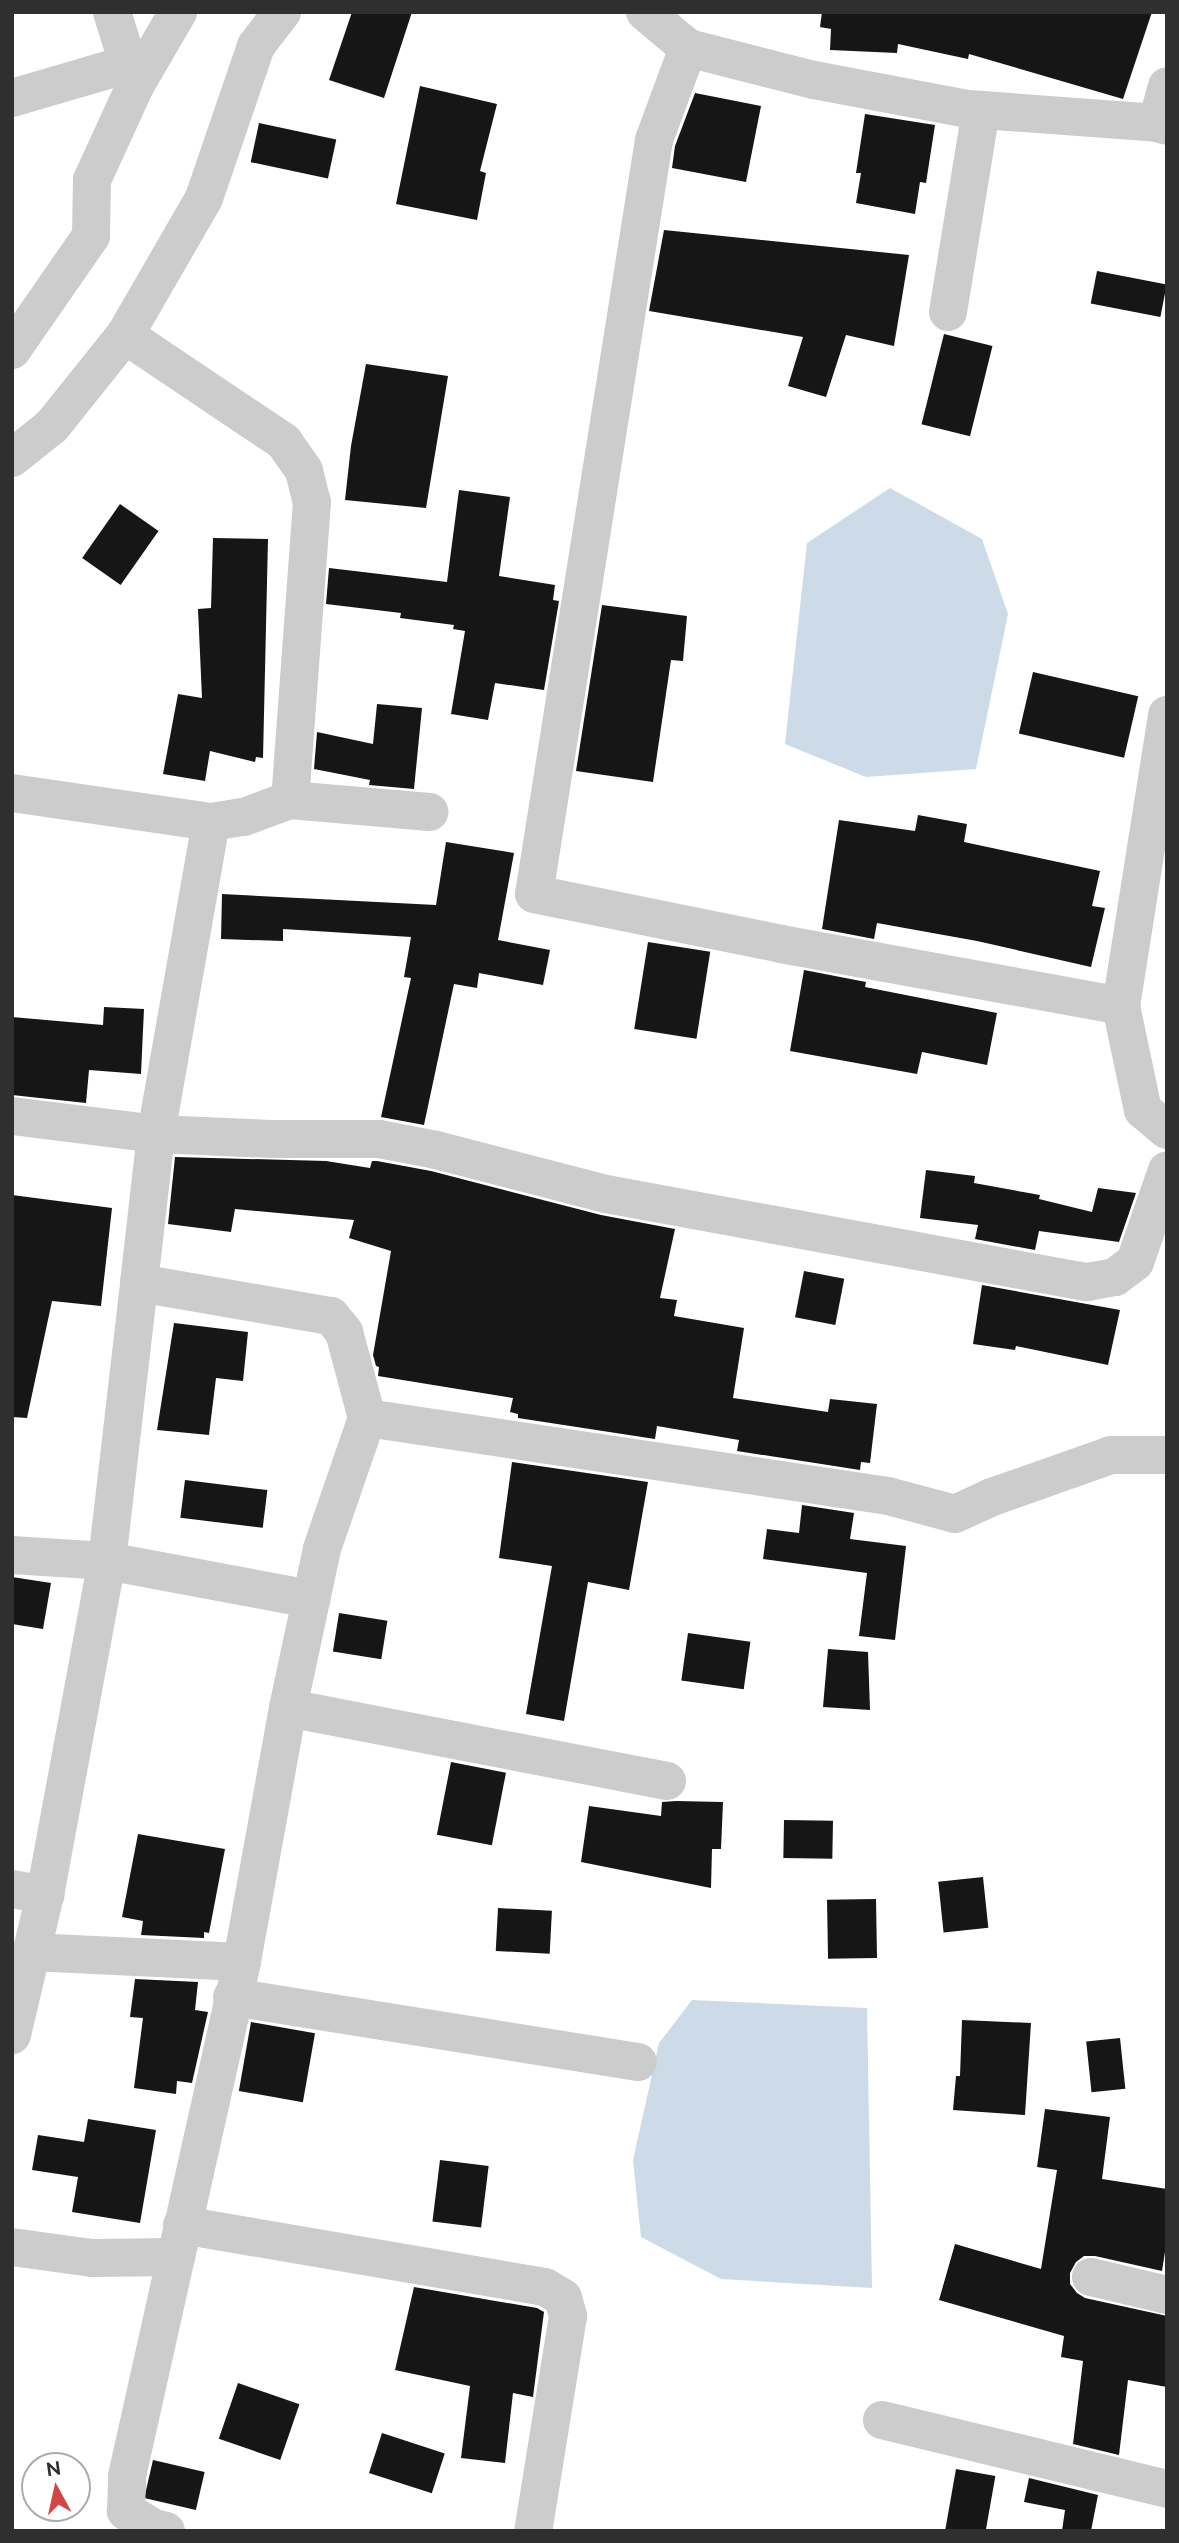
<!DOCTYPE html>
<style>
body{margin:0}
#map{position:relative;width:1179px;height:2543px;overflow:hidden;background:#fff;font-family:Raleway,sans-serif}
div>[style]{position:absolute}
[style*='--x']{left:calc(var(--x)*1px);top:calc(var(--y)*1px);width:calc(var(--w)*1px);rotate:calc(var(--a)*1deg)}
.water>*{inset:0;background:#cddbe8}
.building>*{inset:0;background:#161616;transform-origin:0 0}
.minor>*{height:38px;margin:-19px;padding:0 19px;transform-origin:19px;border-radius:19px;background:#ccc}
span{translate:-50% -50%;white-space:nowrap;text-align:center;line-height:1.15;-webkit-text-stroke:7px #fff;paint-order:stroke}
.frame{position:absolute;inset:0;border:14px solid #2f2f2f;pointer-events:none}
.north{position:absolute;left:21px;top:2452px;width:70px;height:70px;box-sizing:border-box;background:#fff;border:2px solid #acacac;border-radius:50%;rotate:352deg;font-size:19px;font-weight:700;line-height:28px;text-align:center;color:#2f2f2f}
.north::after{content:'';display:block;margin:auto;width:24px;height:32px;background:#d14746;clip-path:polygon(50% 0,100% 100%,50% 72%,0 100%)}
</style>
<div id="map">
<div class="water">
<div style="clip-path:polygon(890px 488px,982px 539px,1008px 614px,976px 769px,866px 777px,785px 744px,807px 543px)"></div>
<div style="clip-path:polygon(692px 2000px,867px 2008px,872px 2288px,721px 2279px,641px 2237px,633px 2160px,659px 2043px)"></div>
</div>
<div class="building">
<div style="clip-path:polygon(352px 12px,412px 12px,384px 98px,329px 80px)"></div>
<div style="clip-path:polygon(822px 12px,1152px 12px,1123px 99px,969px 54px,968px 59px,898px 44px,897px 53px,830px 50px,831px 29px,820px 27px)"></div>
<div style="clip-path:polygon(420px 86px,497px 104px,480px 171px,486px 173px,477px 220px,396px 204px)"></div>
<div style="clip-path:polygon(695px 93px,761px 106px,746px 182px,672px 168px,675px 146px)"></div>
<div style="clip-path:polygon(865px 114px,935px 125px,926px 183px,920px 182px,915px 214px,856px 203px,861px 173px,856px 173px)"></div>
<div style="left:259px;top:123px;width:79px;height:40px;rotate:12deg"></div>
<div style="clip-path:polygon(664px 230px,909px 255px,894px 346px,846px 335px,826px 397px,788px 386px,803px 337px,649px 311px)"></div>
<div style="left:1097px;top:271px;width:71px;height:33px;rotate:11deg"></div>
<div style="left:944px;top:334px;width:50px;height:93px;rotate:14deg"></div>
<div style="clip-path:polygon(366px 364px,448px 376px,426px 508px,345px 500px,351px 446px)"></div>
<div style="clip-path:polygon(459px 490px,510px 497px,499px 576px,555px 585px,553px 600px,559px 601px,544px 690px,495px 683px,488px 720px,451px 714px,465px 631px,453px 629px,454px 625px,400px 618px,401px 613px,326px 604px,329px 568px,447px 582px)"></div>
<div style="left:120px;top:504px;width:47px;height:66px;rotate:35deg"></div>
<div style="clip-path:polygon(213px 538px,268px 539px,263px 758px,256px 757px,255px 762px,210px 751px,205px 781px,163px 774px,178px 694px,202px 698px,198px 609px,211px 608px)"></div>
<div style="clip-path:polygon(602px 605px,687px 616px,683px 661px,671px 660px,653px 782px,576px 771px)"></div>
<div style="left:1033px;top:672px;width:108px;height:63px;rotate:13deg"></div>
<div style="clip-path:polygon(377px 704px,422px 708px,414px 789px,369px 785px,370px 780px,314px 769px,317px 732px,373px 744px)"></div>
<div style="clip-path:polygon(918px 815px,967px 824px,964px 842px,1100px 871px,1092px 906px,1105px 908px,1091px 967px,977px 941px,877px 923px,874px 939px,822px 929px,839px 820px,915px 831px)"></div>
<div style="clip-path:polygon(446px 842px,514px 853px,498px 940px,550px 950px,543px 985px,479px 973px,477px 988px,454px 984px,424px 1125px,381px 1117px,411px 978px,404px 977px,411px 937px,283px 929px,283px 941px,221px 939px,222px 894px,436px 905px)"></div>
<div style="left:648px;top:942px;width:63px;height:88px;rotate:9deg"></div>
<div style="clip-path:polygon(804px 970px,866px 982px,865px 987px,997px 1013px,987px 1065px,922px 1052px,917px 1074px,790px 1051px)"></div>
<div style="clip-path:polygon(104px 1007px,144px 1009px,141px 1074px,89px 1070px,86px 1103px,12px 1095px,12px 1017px,103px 1025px)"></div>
<div style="clip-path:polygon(175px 1157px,326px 1161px,370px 1168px,372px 1161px,377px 1161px,431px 1171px,601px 1215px,675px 1229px,660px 1298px,677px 1300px,674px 1316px,744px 1328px,733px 1398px,828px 1412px,830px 1399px,877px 1404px,870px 1463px,861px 1462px,860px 1470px,737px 1451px,739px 1440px,657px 1426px,655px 1439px,518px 1418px,518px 1414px,510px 1412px,513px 1398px,378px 1376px,379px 1367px,376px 1366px,373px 1355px,391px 1251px,349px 1238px,354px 1220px,235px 1209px,231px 1232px,168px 1224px)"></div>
<div style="clip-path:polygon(926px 1170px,975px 1176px,974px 1183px,1040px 1195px,1039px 1199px,1092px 1212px,1098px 1188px,1136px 1193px,1119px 1242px,1039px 1231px,1035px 1250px,975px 1239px,978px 1225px,920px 1218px)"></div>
<div style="clip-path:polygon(12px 1195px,112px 1208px,101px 1306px,52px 1301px,27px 1418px,12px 1417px)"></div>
<div style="left:804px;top:1271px;width:41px;height:47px;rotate:11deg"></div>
<div style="clip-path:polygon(982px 1285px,1120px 1310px,1108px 1365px,1016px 1346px,1015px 1350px,973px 1344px)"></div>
<div style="clip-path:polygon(174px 1323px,248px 1332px,243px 1381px,216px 1378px,209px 1435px,157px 1430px)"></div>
<div style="clip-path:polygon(512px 1462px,648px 1482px,629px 1590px,588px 1582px,564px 1721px,526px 1714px,552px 1566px,499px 1558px)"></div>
<div style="left:185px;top:1480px;width:83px;height:38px;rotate:7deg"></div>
<div style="clip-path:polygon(802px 1505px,854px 1513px,850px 1539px,906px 1546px,895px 1640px,859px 1636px,867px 1573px,763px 1559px,767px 1529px,799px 1533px)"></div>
<div style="clip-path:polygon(12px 1577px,51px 1583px,43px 1629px,12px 1624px)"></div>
<div style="left:339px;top:1613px;width:49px;height:39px;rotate:9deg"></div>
<div style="left:688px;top:1633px;width:63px;height:48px;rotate:8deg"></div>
<div style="clip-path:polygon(828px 1649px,868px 1652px,870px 1710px,823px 1707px)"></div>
<div style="left:451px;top:1762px;width:56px;height:74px;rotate:11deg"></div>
<div style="clip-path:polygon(676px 1801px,723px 1802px,721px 1849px,712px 1849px,711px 1888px,581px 1862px,589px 1806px,661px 1816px,662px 1802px)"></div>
<div style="left:784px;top:1820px;width:49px;height:38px;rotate:1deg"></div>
<div style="clip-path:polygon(138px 1834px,225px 1849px,209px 1933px,204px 1932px,204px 1938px,141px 1935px,143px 1921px,122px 1917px)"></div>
<div style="left:983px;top:1877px;width:51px;height:45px;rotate:84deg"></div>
<div style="left:876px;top:1899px;width:59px;height:49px;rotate:89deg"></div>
<div style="left:498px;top:1908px;width:54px;height:43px;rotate:3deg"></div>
<div style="clip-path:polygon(135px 1979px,198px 1982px,195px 2010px,208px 2012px,192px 2083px,177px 2081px,176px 2094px,134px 2088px,143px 2018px,130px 2017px)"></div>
<div style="clip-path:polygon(962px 2020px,1031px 2023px,1025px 2115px,953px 2110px,956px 2076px,960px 2076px)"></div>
<div style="left:251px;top:2022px;width:65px;height:70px;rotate:10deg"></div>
<div style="left:1120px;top:2038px;width:51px;height:34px;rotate:84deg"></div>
<div style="clip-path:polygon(1045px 2109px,1110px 2117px,1102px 2179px,1167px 2189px,1167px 2239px,1162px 2271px,1095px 2256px,1084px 2256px,1076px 2262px,1070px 2273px,1070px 2284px,1077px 2293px,1085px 2298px,1167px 2316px,1167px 2387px,1128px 2380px,1119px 2455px,1073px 2444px,1083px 2361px,1061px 2357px,1064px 2336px,939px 2300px,955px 2244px,1041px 2269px,1057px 2170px,1037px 2167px)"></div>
<div style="clip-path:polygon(88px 2119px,156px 2130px,140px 2223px,72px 2212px,78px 2177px,32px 2170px,38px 2135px,84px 2142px)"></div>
<div style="left:440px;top:2160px;width:49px;height:62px;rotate:7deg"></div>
<div style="clip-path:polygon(414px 2287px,537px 2308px,544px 2312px,533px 2397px,513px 2393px,505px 2463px,461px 2458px,470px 2386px,395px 2370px)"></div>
<div style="left:238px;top:2383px;width:65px;height:59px;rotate:19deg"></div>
<div style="left:382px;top:2433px;width:66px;height:42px;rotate:18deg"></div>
<div style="left:153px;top:2460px;width:53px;height:39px;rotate:13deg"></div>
<div style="left:956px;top:2469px;width:40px;height:63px;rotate:10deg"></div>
<div style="clip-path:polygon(1029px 2478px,1098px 2495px,1091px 2531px,1062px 2531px,1065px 2510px,1024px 2502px)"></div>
</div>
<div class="minor">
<div style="--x:112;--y:12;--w:77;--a:72.7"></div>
<div style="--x:645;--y:12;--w:56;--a:39.9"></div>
<div style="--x:688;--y:48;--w:130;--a:14.3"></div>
<div style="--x:814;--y:80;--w:157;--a:10.7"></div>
<div style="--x:968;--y:109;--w:190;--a:4.2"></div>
<div style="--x:1157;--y:123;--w:10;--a:17"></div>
<div style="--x:688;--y:48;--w:98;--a:110.3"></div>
<div style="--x:654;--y:140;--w:763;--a:99.04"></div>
<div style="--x:534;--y:894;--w:252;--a:11.4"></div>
<div style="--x:781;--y:944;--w:346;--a:10.3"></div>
<div style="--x:1121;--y:1006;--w:106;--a:78.1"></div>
<div style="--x:1143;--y:1110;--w:31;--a:40"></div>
<div style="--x:12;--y:98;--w:121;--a:-16.3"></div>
<div style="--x:1157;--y:123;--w:38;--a:-75"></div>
<div style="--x:948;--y:312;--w:205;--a:-80.7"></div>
<div style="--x:125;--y:335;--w:192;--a:33.9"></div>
<div style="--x:284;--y:442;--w:35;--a:55"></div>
<div style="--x:304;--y:471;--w:32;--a:76"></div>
<div style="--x:312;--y:502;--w:299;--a:94.2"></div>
<div style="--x:12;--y:350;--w:139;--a:-55.3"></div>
<div style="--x:91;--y:236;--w:56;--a:-89"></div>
<div style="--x:92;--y:180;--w:103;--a:-65.4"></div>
<div style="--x:135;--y:86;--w:86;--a:-59.8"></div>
<div style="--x:12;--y:458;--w:51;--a:-38.7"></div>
<div style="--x:52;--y:426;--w:117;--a:-51.3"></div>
<div style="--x:125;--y:335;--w:158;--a:-60"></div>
<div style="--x:204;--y:198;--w:161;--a:-71.1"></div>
<div style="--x:256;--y:46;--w:43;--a:-52.6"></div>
<div style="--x:12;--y:793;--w:201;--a:8.3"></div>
<div style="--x:211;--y:822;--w:33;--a:-9"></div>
<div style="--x:244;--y:817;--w:49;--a:-20.3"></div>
<div style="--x:290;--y:800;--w:140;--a:4.9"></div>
<div style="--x:211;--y:822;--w:317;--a:100"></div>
<div style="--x:156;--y:1134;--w:115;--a:2.5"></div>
<div style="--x:271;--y:1139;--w:108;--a:0"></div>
<div style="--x:379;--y:1139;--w:58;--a:10.9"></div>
<div style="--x:436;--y:1150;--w:176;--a:14.5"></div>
<div style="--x:606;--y:1194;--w:489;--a:10.4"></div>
<div style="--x:1087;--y:1282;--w:28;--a:-10"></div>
<div style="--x:1115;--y:1277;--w:25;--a:-37"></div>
<div style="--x:1135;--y:1262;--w:97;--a:-70.8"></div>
<div style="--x:1121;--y:1006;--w:295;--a:-81"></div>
<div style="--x:12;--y:1116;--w:145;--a:7.1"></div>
<div style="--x:156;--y:1134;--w:150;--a:96.5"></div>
<div style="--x:139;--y:1283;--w:195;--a:9.8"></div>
<div style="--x:331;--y:1316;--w:21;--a:51"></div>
<div style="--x:344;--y:1332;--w:89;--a:75"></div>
<div style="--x:367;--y:1418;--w:139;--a:109"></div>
<div style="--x:322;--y:1549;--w:163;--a:102.1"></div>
<div style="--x:288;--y:1708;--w:258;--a:100.3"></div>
<div style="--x:242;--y:1962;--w:302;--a:102.6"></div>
<div style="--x:176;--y:2257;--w:84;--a:179.3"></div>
<div style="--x:92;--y:2258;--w:81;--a:-172.2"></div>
<div style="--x:367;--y:1418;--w:527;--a:8.51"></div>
<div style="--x:888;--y:1496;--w:69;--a:15"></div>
<div style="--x:955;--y:1514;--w:41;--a:-24.7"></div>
<div style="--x:992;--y:1497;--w:126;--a:-19.4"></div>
<div style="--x:1111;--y:1455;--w:56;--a:0"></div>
<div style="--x:12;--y:1555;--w:95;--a:3.6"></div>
<div style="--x:107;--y:1561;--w:208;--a:10.6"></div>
<div style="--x:288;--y:1708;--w:386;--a:10.9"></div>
<div style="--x:12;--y:1889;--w:34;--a:10"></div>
<div style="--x:45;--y:1895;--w:144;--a:103.3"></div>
<div style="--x:45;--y:1895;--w:340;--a:-79.5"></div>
<div style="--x:107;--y:1561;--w:280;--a:-83.4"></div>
<div style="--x:31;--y:1952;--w:211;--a:2.7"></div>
<div style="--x:232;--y:1997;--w:411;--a:9.1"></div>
<div style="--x:182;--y:2225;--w:368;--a:9.7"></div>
<div style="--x:545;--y:2287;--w:21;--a:31"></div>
<div style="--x:563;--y:2298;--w:19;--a:74"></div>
<div style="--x:568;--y:2316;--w:218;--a:99.2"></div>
<div style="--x:1091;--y:2277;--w:78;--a:13.3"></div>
<div style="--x:882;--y:2420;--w:293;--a:13.6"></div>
<div style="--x:166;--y:2531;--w:12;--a:-166"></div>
<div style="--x:154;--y:2528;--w:33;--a:-149"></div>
<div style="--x:126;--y:2511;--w:35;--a:-88"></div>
<div style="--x:127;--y:2476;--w:224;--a:-77.4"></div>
</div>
<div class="frame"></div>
<div class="north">N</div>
</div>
